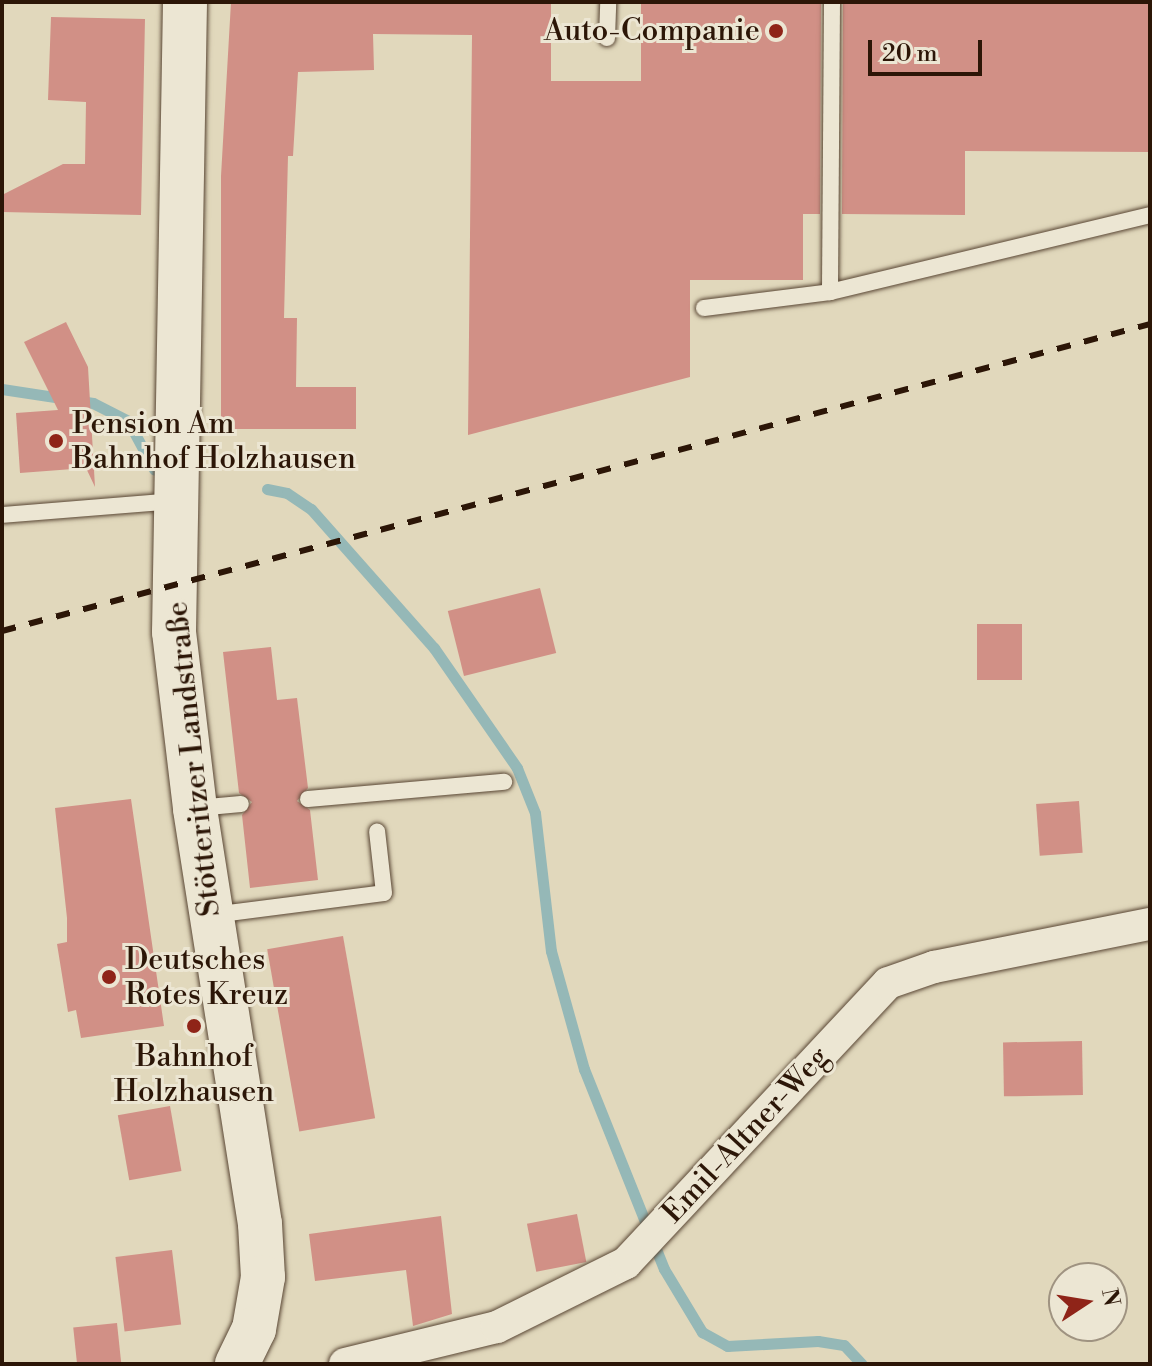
<!DOCTYPE html>
<meta charset="utf-8">
<style>
body{margin:0}
#map{position:relative;width:1152px;height:1366px;overflow:hidden;background:#e1d8bc;font-family:"Libre Bodoni",serif}
div>[style]{position:absolute}
[style*='--x']{left:calc(var(--x)*1px);top:calc(var(--y)*1px);width:calc(var(--w)*1px);rotate:calc(var(--a)*1deg)}
.stream>*{height:11px;margin:-5.5px;padding:0 5.5px;transform-origin:5.5px;border-radius:5.5px;background:#95b8b7}
.building>*{inset:0;background:#d19086;transform-origin:0 0}
.roads{filter:drop-shadow(0 0 2px #594634) drop-shadow(0 0 2px #594634)}
.lane>*{height:16px;margin:-8px;padding:0 8px;transform-origin:8px;border-radius:8px;background:#ece6d3}
.street>*{height:32px;margin:-16px;padding:0 16px;transform-origin:16px;border-radius:16px;background:#ece6d3}
.secondary>*{height:44px;margin:-22px;padding:0 22px;transform-origin:22px;border-radius:22px;background:#ece6d3}
.rail>*{height:6px;margin-top:-3px;transform-origin:0;background:repeating-linear-gradient(90deg,#2c1607 0 14px,transparent 0 28px)}
.dots>*{width:22px;height:22px;translate:-50% -50%;box-sizing:border-box;border:4px solid #ece6d3;border-radius:50%}
span{translate:-50% -50%;white-space:nowrap;text-align:center;line-height:1.15;-webkit-text-stroke:6px #ece6d3;paint-order:stroke}
.poi-label{font-size:30px;color:#2c1607}
.right{translate:-100% -50%;text-align:right}
.left{translate:0 -50%;text-align:left}
.street-label{font-size:30px;color:#2c1607}
.frame{position:absolute;inset:0;border:4px solid #2c1607;pointer-events:none}
.north{position:absolute;left:1048px;top:1262px;width:80px;height:80px;box-sizing:border-box;background:#ece6d3;border:2px solid #9f9381;border-radius:50%;rotate:78deg;font-size:22px;font-weight:700;line-height:32px;text-align:center;color:#2c1607}
.north::after{content:'';display:block;margin:auto;width:28px;height:36px;background:#8f2418;clip-path:polygon(50% 0,100% 100%,50% 72%,0 100%)}
.scale{position:absolute;left:868px;top:40px;width:114px;height:36px;box-sizing:border-box;border:4px solid #2c1607;border-top:0;padding-left:10px;font-size:24px;line-height:28px;white-space:nowrap;color:#2c1607;-webkit-text-stroke:6px #ece6d3;paint-order:stroke}
</style>
<div id="map">
<div class="stream">
<div style="--x:2;--y:389;--w:92;--a:8.7"></div>
<div style="--x:93;--y:403;--w:39;--a:27"></div>
<div style="--x:128;--y:421;--w:55;--a:61.6"></div>
<div style="--x:267;--y:489;--w:20;--a:11"></div>
<div style="--x:287;--y:493;--w:29;--a:34"></div>
<div style="--x:311;--y:509;--w:186;--a:48.5"></div>
<div style="--x:434;--y:648;--w:146;--a:55.3"></div>
<div style="--x:517;--y:768;--w:48;--a:68.2"></div>
<div style="--x:535;--y:813;--w:139;--a:83.4"></div>
<div style="--x:551;--y:951;--w:123;--a:74.4"></div>
<div style="--x:584;--y:1069;--w:215;--a:68.2"></div>
<div style="--x:664;--y:1269;--w:74;--a:58.9"></div>
<div style="--x:702;--y:1332;--w:29;--a:29"></div>
<div style="--x:727;--y:1346;--w:91;--a:-3.1"></div>
<div style="--x:818;--y:1341;--w:26;--a:9"></div>
<div style="--x:844;--y:1345;--w:26;--a:47"></div>
</div>
<div class="building">
<div style="clip-path:polygon(231px 2px,551px 2px,551px 81px,641px 81px,641px 2px,821px 2px,820px 214px,803px 214px,803px 280px,690px 280px,690px 377px,468px 435px,472px 35px,373px 34px,374px 70px,298px 72px,293px 156px,288px 156px,284px 318px,297px 318px,296px 387px,356px 387px,356px 429px,221px 429px,221px 176px)"></div>
<div style="clip-path:polygon(843px 2px,1150px 2px,1150px 152px,965px 151px,965px 215px,842px 214px)"></div>
<div style="clip-path:polygon(51px 17px,145px 19px,141px 215px,2px 212px,2px 195px,63px 164px,85px 164px,86px 102px,48px 100px)"></div>
<div style="clip-path:polygon(66px 322px,88px 367px,95px 487px,86px 468px,20px 473px,16px 413px,58px 410px,24px 342px)"></div>
<div style="left:540px;top:588px;width:67px;height:95px;rotate:76deg"></div>
<div style="left:977px;top:624px;width:45px;height:56px"></div>
<div style="clip-path:polygon(271px 647px,277px 700px,297px 698px,308px 788px,297px 801px,310px 810px,318px 880px,250px 888px,242px 815px,252px 802px,239px 793px,223px 652px)"></div>
<div style="clip-path:polygon(131px 799px,164px 1026px,81px 1038px,76px 1010px,68px 1012px,57px 944px,67px 942px,67px 918px,55px 808px)"></div>
<div style="left:1079px;top:801px;width:52px;height:43px;rotate:86deg"></div>
<div style="left:343px;top:936px;width:185px;height:77px;rotate:80deg"></div>
<div style="left:1082px;top:1041px;width:54px;height:79px;rotate:89deg"></div>
<div style="left:170px;top:1106px;width:66px;height:53px;rotate:80deg"></div>
<div style="left:577px;top:1214px;width:49px;height:51px;rotate:79deg"></div>
<div style="clip-path:polygon(441px 1216px,452px 1314px,413px 1326px,406px 1270px,315px 1281px,309px 1234px)"></div>
<div style="left:172px;top:1250px;width:75px;height:57px;rotate:83deg"></div>
<div style="left:117px;top:1323px;width:41px;height:44px;rotate:84deg"></div>
</div>
<div class="roads">
<div class="lane">
<div style="--x:832;--y:2;--w:290;--a:90.4"></div>
<div style="--x:830;--y:292;--w:329;--a:-13.5"></div>
<div style="--x:607;--y:38;--w:36;--a:-88"></div>
<div style="--x:704;--y:308;--w:127;--a:-7.2"></div>
<div style="--x:2;--y:515;--w:175;--a:-4.6"></div>
<div style="--x:308;--y:799;--w:197;--a:-5"></div>
<div style="--x:197;--y:808;--w:44;--a:-5.2"></div>
<div style="--x:213;--y:915;--w:172;--a:-7.3"></div>
<div style="--x:384;--y:893;--w:62;--a:-96.4"></div>
</div>
<div class="street">
<div style="--x:345;--y:1364;--w:156;--a:-13.7"></div>
<div style="--x:497;--y:1327;--w:144;--a:-26.4"></div>
<div style="--x:626;--y:1263;--w:383;--a:-46.9"></div>
<div style="--x:888;--y:983;--w:49;--a:-19.2"></div>
<div style="--x:934;--y:967;--w:220;--a:-11.3"></div>
</div>
<div class="secondary">
<div style="--x:185;--y:2;--w:630;--a:91"></div>
<div style="--x:174;--y:632;--w:178;--a:83.2"></div>
<div style="--x:195;--y:809;--w:420;--a:81.1"></div>
<div style="--x:260;--y:1224;--w:53;--a:86.8"></div>
<div style="--x:263;--y:1277;--w:53;--a:99.8"></div>
<div style="--x:254;--y:1329;--w:39;--a:116"></div>
</div>
</div>
<div class="rail">
<div style="--x:2;--y:631;--w:1188;--a:-14.97"></div>
</div>
<div class="dots">
<div style="left:776px;top:31px;background:#8f2418"></div>
<div style="left:56px;top:441px;background:#8f2418"></div>
<div style="left:109px;top:977px;background:#8f2418"></div>
<div style="left:194px;top:1026px;background:#8f2418"></div>
</div>
<div class="poi-label">
<span class="right" style="left:760px;top:31px">Auto-Companie</span>
<span class="left" style="left:72px;top:441px">Pension Am<br>Bahnhof Holzhausen</span>
<span class="left" style="left:125px;top:977px">Deutsches<br>Rotes Kreuz</span>
<span style="left:194px;top:1074px">Bahnhof<br>Holzhausen</span>
</div>
<div class="street-label">
<span style="left:194px;top:759px;rotate:-96deg">Stötteritzer Landstraße</span>
<span style="left:746px;top:1135px;rotate:-47deg">Emil-Altner-Weg</span>
</div>
<div class="frame"></div>
<div class="north">N</div>
<div class="scale">20 m</div>
</div>
